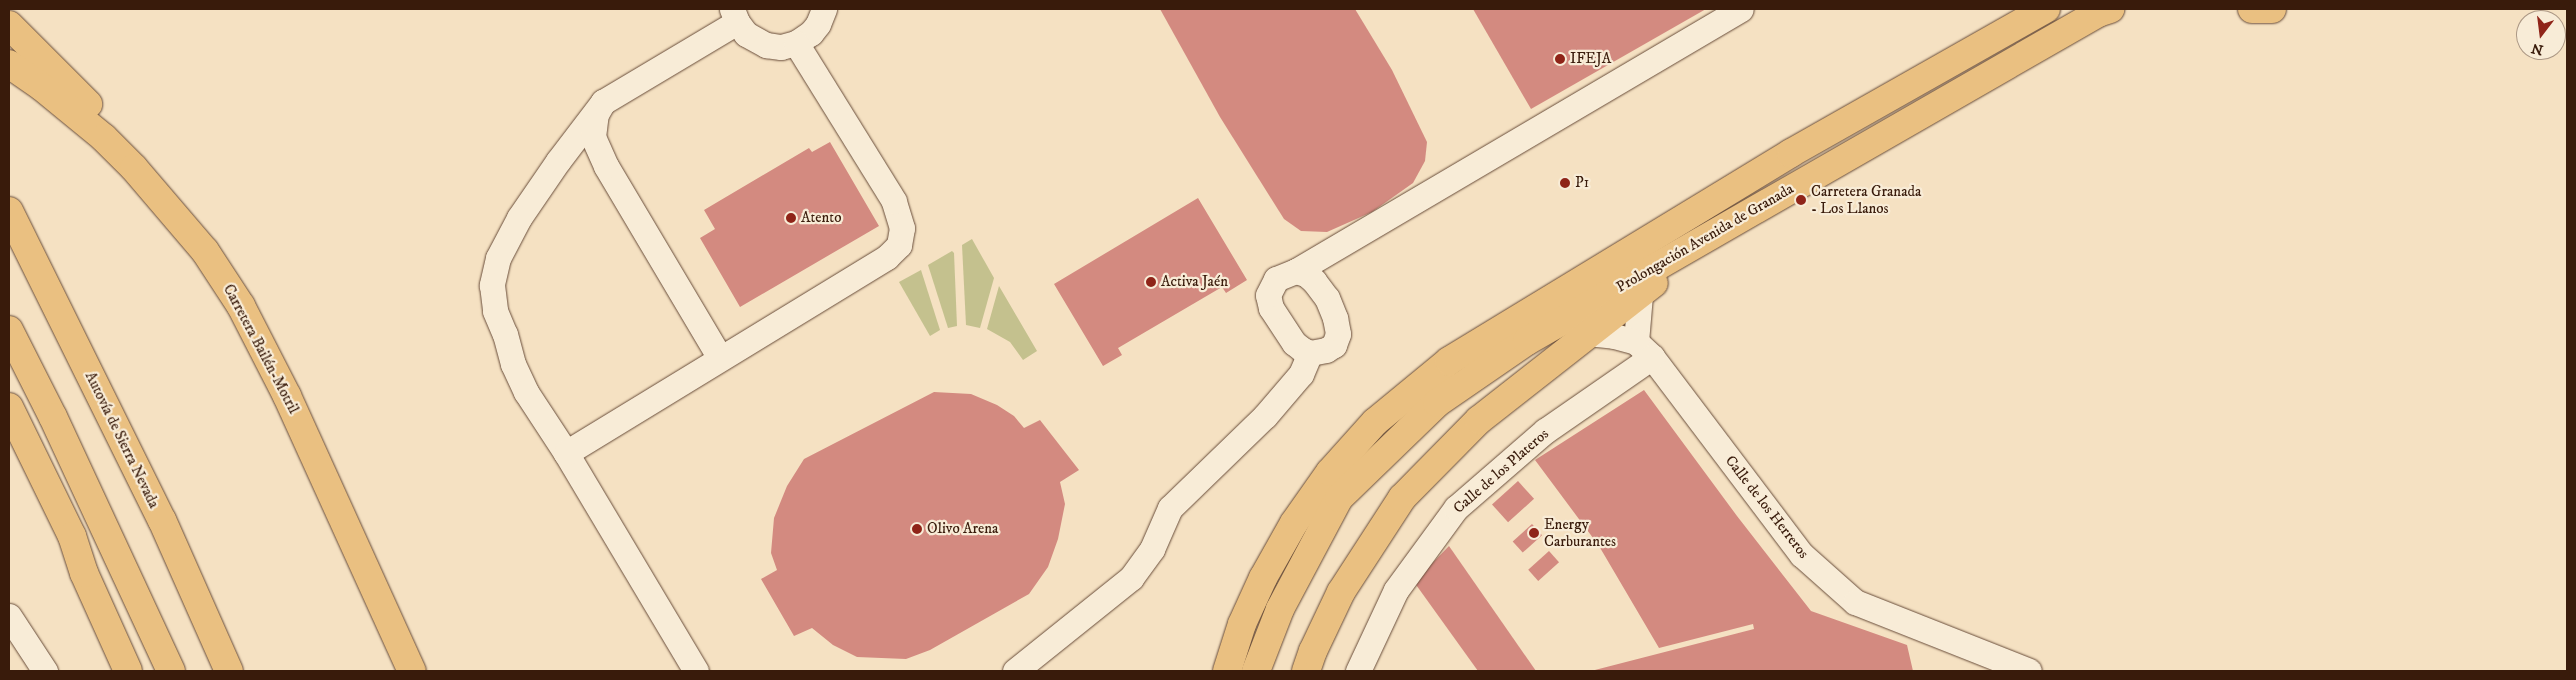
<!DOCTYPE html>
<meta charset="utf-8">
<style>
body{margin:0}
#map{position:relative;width:2576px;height:680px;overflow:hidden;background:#f5e1c2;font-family:"IM FELL DW Pica",serif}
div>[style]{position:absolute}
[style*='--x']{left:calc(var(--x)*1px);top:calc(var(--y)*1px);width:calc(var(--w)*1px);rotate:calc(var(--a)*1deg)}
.green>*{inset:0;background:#c4c18e}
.building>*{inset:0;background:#d38a80;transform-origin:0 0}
.roads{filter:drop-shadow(0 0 1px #684c39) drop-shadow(0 0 1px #684c39)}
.minor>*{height:25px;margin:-12.5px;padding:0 12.5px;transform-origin:12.5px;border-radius:12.5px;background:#f8ecd7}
.major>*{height:28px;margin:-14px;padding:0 14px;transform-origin:14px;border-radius:14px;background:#eac081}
.highway>*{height:28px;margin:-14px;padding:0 14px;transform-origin:14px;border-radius:14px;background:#eac081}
.dots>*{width:14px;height:14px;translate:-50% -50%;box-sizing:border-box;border:2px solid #f8ecd7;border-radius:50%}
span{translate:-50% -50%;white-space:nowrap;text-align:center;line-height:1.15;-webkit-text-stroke:4.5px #f8ecd7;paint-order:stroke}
.poi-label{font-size:15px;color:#391b0b}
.left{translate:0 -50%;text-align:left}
.street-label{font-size:15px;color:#391b0b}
.frame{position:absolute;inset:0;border:10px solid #391b0b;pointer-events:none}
.north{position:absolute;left:2516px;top:10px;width:50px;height:50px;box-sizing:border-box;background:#f8ecd7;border:1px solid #ac9885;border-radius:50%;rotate:195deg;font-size:14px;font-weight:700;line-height:20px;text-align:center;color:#391b0b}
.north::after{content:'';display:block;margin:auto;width:18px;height:22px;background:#8f2418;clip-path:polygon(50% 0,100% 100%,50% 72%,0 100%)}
</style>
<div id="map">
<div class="green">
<div style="clip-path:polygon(972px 239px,994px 278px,980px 328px,966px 325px,962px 245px)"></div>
<div style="clip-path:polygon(952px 251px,954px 253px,957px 326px,948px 328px,928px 265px)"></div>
<div style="clip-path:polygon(921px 270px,940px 330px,930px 336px,899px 282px)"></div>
<div style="clip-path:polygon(999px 286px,1037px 351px,1023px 360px,1010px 342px,987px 329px)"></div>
</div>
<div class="building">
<div style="clip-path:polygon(1160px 9px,1355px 9px,1392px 70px,1427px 142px,1425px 161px,1413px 183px,1372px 212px,1327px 232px,1301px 231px,1284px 219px,1220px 117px)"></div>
<div style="clip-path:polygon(1473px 9px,1706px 9px,1531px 109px)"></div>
<div style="clip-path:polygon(830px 142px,879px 226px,740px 307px,700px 238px,715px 229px,704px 210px,809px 148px,812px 152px)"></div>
<div style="clip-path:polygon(1198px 198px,1247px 280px,1226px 293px,1222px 287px,1118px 348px,1122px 355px,1103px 366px,1054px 284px)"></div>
<div style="clip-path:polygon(1644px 390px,1737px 516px,1811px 611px,1907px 645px,1913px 671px,1591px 671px,1754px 629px,1753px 624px,1659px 648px,1599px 546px,1535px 460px)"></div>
<div style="clip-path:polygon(934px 392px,971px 394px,997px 405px,1014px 416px,1024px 428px,1040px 420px,1079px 470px,1060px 482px,1065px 504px,1058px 539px,1048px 567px,1029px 594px,930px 650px,906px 659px,857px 657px,833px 645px,812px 628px,794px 636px,761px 579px,777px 570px,771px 553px,774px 518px,787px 486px,804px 459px)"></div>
<div style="left:1518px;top:481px;width:24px;height:35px;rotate:48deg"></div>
<div style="left:1532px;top:524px;width:15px;height:26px;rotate:48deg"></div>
<div style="clip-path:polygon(1449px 546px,1536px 671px,1478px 671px,1414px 582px)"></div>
<div style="left:1549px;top:551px;width:15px;height:28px;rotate:48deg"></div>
</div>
<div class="roads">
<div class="minor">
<div style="--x:732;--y:9;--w:14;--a:69"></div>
<div style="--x:737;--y:22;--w:15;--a:53"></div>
<div style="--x:746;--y:34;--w:23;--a:29"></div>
<div style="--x:766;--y:45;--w:15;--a:8"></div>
<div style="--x:781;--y:47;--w:16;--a:-15"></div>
<div style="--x:796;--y:43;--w:18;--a:-34"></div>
<div style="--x:811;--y:33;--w:11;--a:-52"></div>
<div style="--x:818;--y:24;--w:16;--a:-68"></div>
<div style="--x:603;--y:102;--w:74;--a:127.3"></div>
<div style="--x:558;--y:161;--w:69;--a:124.4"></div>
<div style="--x:519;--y:218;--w:45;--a:117.7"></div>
<div style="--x:498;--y:258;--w:28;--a:103"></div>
<div style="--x:492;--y:285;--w:26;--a:83"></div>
<div style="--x:495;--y:311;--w:25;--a:67"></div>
<div style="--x:505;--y:334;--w:31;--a:75"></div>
<div style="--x:513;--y:364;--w:31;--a:65"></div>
<div style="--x:526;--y:392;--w:73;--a:56.7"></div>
<div style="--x:566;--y:453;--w:254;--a:59.2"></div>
<div style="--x:1296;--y:271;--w:516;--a:-30.49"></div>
<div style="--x:1296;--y:271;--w:10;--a:17"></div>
<div style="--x:1306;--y:274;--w:11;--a:41"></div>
<div style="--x:1314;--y:281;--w:21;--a:53"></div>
<div style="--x:1327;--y:298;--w:22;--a:68"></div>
<div style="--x:1335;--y:318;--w:16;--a:79"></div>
<div style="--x:1338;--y:334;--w:12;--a:110"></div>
<div style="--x:1334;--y:345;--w:9;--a:148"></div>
<div style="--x:1326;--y:350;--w:16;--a:169"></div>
<div style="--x:1310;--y:353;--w:8;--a:-157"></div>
<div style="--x:1303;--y:350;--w:11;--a:-142"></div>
<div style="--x:1294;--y:343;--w:42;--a:-123.3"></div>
<div style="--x:1271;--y:308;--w:13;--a:-103"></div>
<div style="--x:1268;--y:295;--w:18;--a:-63"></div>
<div style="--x:1276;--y:279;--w:22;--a:-22"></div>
<div style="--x:1640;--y:295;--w:47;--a:94.9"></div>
<div style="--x:1636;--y:342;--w:22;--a:43"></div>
<div style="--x:1652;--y:357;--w:248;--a:52.9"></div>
<div style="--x:1802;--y:555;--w:71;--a:41.6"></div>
<div style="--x:1855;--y:602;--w:187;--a:21.6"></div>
<div style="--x:1578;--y:332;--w:36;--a:6"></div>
<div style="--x:1614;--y:336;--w:23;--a:15"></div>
<div style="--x:720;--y:358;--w:223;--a:-120.7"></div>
<div style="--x:606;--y:166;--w:32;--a:-114"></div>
<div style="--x:593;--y:137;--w:23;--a:-83"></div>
<div style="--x:596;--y:114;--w:14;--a:-60"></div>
<div style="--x:603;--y:102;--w:156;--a:-30.8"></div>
<div style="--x:566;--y:453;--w:376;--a:-31.4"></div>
<div style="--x:887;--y:257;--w:17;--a:-45"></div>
<div style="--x:899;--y:245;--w:17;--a:-80"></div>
<div style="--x:902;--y:228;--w:28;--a:-107"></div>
<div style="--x:894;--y:201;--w:186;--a:-121.8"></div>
<div style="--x:9;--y:616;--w:66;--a:56.8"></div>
<div style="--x:1015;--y:671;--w:149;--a:-38.7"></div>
<div style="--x:1131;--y:578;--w:36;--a:-54"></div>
<div style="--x:1152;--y:549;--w:45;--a:-66.3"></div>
<div style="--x:1170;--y:508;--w:132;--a:-44.1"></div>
<div style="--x:1265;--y:416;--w:55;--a:-49.4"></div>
<div style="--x:1301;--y:374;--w:23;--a:-67"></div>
<div style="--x:1358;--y:671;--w:89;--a:-64.9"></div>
<div style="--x:1396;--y:590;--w:102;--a:-53.8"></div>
<div style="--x:1456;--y:508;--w:118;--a:-40.9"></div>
<div style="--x:1545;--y:431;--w:130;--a:-34.7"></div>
</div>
<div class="major">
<div style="--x:2252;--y:9;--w:20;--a:0"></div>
<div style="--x:84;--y:573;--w:107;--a:65.8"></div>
<div style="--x:1227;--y:671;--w:49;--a:-72.3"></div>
<div style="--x:1242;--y:624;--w:51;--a:-65.5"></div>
<div style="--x:1263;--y:578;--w:63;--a:-60.6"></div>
<div style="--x:1294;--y:523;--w:62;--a:-54.8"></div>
<div style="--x:1330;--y:472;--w:67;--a:-48"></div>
<div style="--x:1375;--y:422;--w:96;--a:-39.5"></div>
<div style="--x:1449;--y:361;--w:400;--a:-31.3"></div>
<div style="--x:1791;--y:153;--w:293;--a:-29.5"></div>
<div style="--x:1256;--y:671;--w:66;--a:-68.8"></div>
<div style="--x:1280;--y:609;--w:126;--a:-62"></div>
<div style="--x:1339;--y:498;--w:136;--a:-44.1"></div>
<div style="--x:1437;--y:403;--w:109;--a:-34.6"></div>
<div style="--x:1527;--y:341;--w:659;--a:-29.87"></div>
<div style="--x:2098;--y:13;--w:13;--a:-18"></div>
<div style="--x:1306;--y:671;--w:21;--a:-71"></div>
<div style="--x:1313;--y:651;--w:65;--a:-64.6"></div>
<div style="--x:1341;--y:592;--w:112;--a:-57"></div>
<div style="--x:1402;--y:498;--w:110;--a:-45.4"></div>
<div style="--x:1479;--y:420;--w:222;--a:-38.1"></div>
</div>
<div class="highway">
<div style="--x:9;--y:25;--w:112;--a:45"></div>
<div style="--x:9;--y:64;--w:40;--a:34.9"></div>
<div style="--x:42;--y:87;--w:80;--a:39.4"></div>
<div style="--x:104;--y:138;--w:42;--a:45"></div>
<div style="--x:134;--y:168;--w:109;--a:49.5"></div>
<div style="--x:205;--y:251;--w:66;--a:56.8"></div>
<div style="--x:241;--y:306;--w:101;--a:62.9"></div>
<div style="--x:287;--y:396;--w:302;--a:65.6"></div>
<div style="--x:9;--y:211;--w:345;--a:63.7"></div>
<div style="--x:162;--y:520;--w:165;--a:66.1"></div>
<div style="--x:9;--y:330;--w:97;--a:63.2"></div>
<div style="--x:53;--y:417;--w:280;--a:65.1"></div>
<div style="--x:9;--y:407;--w:144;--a:64"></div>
<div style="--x:72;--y:536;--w:39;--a:72"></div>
</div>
</div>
<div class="dots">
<div style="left:1560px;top:59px;background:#8f2418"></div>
<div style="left:1565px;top:183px;background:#8f2418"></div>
<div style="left:1801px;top:200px;background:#8f2418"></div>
<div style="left:791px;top:218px;background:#8f2418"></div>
<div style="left:1151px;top:282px;background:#8f2418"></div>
<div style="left:917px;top:529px;background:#8f2418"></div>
<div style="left:1534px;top:533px;background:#8f2418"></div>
</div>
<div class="poi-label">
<span class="left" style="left:1570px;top:59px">IFEJA</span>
<span class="left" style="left:1575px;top:183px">P1</span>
<span class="left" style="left:1811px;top:200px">Carretera Granada<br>- Los Llanos</span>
<span class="left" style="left:801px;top:218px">Atento</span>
<span class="left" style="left:1161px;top:282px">Activa Jaén</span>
<span class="left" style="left:1544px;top:533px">Energy<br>Carburantes</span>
<span class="left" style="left:927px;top:529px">Olivo Arena</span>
</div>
<div class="street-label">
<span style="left:1705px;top:238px;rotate:-30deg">Prolongación Avenida de Granada</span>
<span style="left:261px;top:349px;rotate:62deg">Carretera Bailén-Motril</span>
<span style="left:122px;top:440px;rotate:64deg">Autovía de Sierra Nevada</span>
<span style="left:1501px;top:471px;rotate:-41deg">Calle de los Plateros</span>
<span style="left:1767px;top:507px;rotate:52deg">Calle de los Herreros</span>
</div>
<div class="frame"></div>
<div class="north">N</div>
</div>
